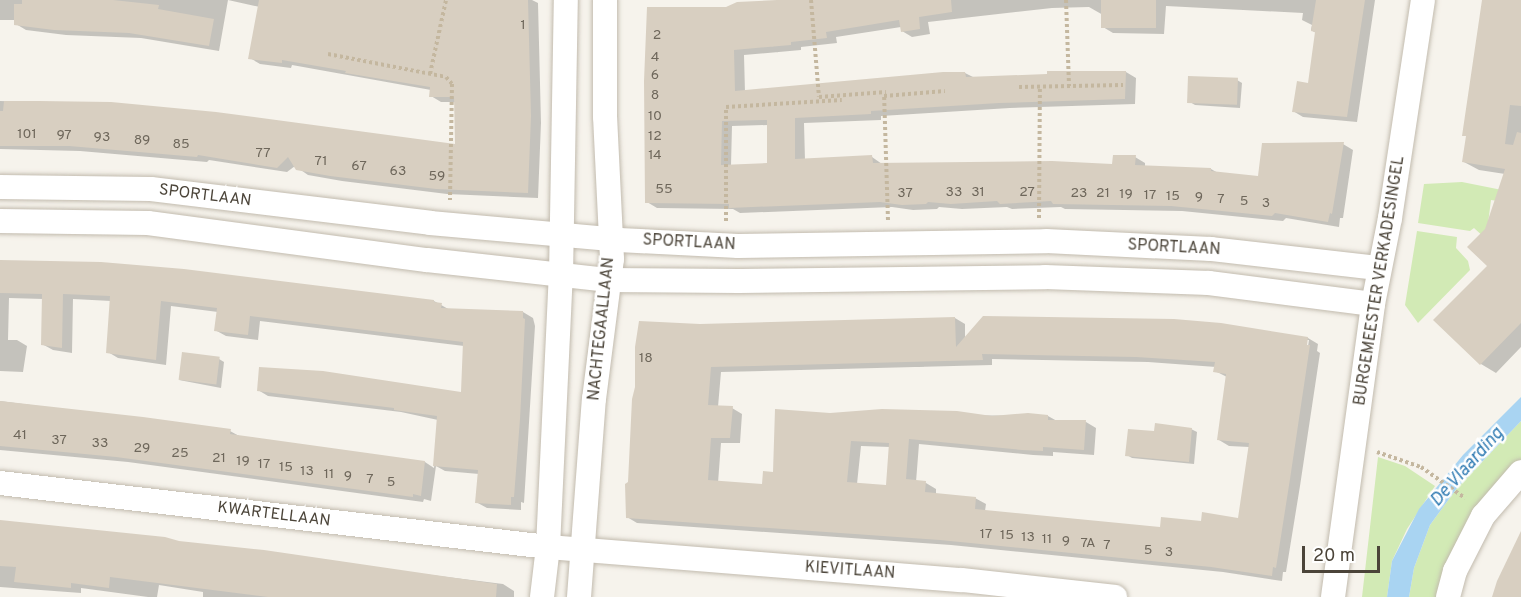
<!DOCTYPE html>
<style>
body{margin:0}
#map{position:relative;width:1521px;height:597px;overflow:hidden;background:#f6f3ec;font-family:Overpass,sans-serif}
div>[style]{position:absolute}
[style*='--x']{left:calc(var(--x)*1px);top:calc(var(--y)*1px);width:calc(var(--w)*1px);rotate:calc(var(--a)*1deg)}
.green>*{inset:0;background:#d2eab5}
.water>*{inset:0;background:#a9d4f2}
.shadow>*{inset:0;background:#0003}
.building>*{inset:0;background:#d8cfc1;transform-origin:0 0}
.path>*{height:4px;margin-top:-2px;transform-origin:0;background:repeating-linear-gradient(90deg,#c4b79f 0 3px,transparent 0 6px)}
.roads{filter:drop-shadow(0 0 2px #c2bbae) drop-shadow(0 0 2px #c2bbae)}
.minor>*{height:24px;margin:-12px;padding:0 12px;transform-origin:12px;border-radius:12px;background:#fff}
span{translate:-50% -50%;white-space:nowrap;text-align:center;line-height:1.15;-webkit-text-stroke:5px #fff;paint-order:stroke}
.number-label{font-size:14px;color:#6e675b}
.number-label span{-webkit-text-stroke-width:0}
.street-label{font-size:16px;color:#4b4439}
.water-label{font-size:18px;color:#2e7ab2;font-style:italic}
.scale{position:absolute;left:1302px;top:546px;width:78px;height:27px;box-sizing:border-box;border:3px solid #4b4439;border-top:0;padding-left:8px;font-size:18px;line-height:21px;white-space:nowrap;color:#4b4439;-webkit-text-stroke:4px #fff;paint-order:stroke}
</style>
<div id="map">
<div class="green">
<div style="clip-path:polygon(1462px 182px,1502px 190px,1521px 204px,1491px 200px,1486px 239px,1474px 228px,1470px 231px,1418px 223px,1424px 184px)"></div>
<div style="clip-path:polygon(1417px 231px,1457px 237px,1456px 248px,1468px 261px,1470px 270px,1418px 323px,1405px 305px)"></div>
<div style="clip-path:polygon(1521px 421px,1521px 463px,1441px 597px,1409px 597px,1414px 568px,1430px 525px,1457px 488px)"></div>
<div style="clip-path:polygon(1378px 457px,1405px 466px,1435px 486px,1407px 529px,1392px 561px,1387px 597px,1362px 597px)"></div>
</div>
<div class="water">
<div style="clip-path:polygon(1521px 397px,1521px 421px,1457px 488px,1430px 525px,1414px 568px,1409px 597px,1387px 597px,1392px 561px,1419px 509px,1463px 455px)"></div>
</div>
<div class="shadow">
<div style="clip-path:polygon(0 0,532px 0,538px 3px,541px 123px,538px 198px,447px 194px,342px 181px,308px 175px,295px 166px,287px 172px,209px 160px,207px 162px,80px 151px,0 149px,0 101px,110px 104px,456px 146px,456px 102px,441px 102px,431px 96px,431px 90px,292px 65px,291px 68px,260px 64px,250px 58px,260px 7px,228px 0,219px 51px,141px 38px,66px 35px,26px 30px,16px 24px,16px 20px,0 20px)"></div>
<div style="clip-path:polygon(evenodd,785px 0,1375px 0,1357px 122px,1303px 117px,1293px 111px,1309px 84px,1316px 33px,1311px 30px,1312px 25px,1302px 20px,1303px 13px,1166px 6px,1164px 34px,1113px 33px,1103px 27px,1103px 15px,1089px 7px,1052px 8px,928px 22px,930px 34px,912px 37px,902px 31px,901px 27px,836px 37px,837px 43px,801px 47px,801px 50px,744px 55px,745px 92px,965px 73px,975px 78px,1126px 72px,1136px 78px,1135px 104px,1010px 108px,881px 116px,881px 120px,804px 123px,805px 160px,872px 157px,882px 164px,1114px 166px,1135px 157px,1145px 163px,1145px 167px,1211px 169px,1218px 173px,1259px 177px,1343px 144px,1353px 150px,1343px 218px,1340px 218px,1339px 227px,1286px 218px,1283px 221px,1182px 211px,1065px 209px,1061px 207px,1012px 209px,1007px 207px,962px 209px,939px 207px,937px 209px,913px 210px,892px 207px,740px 213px,733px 209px,657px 208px,647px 202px,727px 8px,785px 0,768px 125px,768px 165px,731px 166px,732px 126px,768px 125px)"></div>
<div style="clip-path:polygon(1484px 0,1521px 0,1521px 347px,1496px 373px,1481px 364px,1436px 320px,1489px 266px,1486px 230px,1505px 174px,1479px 170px,1464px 162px)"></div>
<div style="clip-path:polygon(1237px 80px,1242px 83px,1240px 108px,1195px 105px,1190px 102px)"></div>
<div style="clip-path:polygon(0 261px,434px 301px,450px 310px,523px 312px,533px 318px,535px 326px,524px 503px,521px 502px,521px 510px,487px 508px,476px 502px,479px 474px,445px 471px,436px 466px,431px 501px,424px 499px,423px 502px,128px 462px,0 450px,0 401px,230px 431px,241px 437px,425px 462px,434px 468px,438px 420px,401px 412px,268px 396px,258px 390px,462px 394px,464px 346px,260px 321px,258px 340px,226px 336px,215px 330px,218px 312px,171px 306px,166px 365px,118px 358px,108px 352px,111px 301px,73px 299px,72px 353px,53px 350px,42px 344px,43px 299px,9px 298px,8px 340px,17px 340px,27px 346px,23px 372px,0 371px)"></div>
<div style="clip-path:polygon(evenodd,955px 318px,965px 324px,965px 338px,1221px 324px,1308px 338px,1318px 344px,1317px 351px,1320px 353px,1300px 486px,1286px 572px,1283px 572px,1282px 581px,1223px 572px,951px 545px,637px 523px,627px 517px,700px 325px,955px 318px,1306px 340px,1309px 340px,1307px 353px,1306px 340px,955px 318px,992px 359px,1148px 362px,1216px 367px,1215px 371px,1227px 377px,1219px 440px,1229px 446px,1249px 447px,1239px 520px,1161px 529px,985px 511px,986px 504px,975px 498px,936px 494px,936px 489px,926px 483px,916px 482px,919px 444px,1033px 455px,1053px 456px,1053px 452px,1094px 455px,1096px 428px,1086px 422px,1057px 421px,1048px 416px,830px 414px,764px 486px,718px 483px,721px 443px,740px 443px,742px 414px,732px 408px,718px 407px,721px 372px,992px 365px,992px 359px,955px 318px,861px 446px,890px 447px,888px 486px,857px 484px,861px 446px)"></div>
<div style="clip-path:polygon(219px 359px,224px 362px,221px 388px,179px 380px)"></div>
<div style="clip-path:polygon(1191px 429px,1197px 432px,1194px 464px,1132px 458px,1127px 455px)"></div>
<div style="clip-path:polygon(0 521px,503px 584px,514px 591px,514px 597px,203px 597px,203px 592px,159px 585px,157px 597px,148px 597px,81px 588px,81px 593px,0 587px)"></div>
</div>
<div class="building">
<div style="clip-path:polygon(22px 0,113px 0,159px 5px,158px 9px,214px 19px,209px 46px,129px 33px,54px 30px,14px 25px,14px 4px,22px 4px)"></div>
<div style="clip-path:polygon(259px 0,528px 0,531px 116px,528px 193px,436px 189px,330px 176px,296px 170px,288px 157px,277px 168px,198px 155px,197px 157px,69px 146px,0 146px,0 111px,3px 111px,4px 101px,39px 101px,111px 102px,216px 112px,455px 144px,454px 97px,429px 97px,430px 87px,345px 73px,346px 71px,282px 60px,282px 63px,248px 59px)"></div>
<div style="clip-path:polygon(evenodd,777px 0,951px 0,952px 12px,919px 17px,920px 29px,901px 32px,899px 20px,826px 32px,827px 38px,791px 42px,791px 45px,734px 50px,735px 91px,943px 72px,965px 72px,966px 77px,1047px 74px,1047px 71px,1126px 71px,1125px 99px,999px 103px,871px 111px,871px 114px,795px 118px,795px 159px,872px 155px,873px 163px,1052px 161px,1112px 164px,1113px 155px,1136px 155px,1135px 165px,1211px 168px,1211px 171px,1258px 176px,1262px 143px,1344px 142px,1332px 214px,1330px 213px,1328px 222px,1275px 213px,1272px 216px,1171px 206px,1053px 204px,1051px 201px,1000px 204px,997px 201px,951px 204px,928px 202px,926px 204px,902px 205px,880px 202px,729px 208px,729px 204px,645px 203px,644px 81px,647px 7px,726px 7px,737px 2px,777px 0,767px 120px,767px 163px,721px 165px,722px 121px,767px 120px)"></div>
<div style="left:1101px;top:0;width:55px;height:28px"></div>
<div style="clip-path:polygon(1316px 0,1365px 0,1347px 117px,1292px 112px,1297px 81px,1308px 83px,1315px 32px,1311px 31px)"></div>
<div style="clip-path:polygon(1482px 0,1521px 0,1521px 106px,1510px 105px,1505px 144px,1513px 145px,1517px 132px,1521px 133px,1521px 323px,1480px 365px,1433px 320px,1487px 266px,1467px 247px,1485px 229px,1505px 169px,1462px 162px,1466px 136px,1462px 136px)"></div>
<div style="left:1188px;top:76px;width:50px;height:27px;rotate:2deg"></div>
<div style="clip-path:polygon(0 260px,101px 262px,184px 269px,434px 300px,434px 302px,442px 303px,441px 308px,523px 311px,523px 318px,525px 319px,520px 419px,514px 497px,511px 497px,511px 505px,475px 503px,478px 470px,433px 466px,437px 416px,394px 410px,394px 408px,257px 391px,259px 367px,323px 371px,461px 392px,463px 342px,250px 316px,248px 335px,214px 331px,217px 308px,161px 301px,156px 360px,106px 353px,110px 296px,63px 294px,62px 348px,41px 345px,42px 294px,0 293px)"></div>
<div style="clip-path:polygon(evenodd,983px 316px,1174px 319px,1221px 323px,1308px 337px,1307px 345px,1310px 345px,1290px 479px,1276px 568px,1273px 567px,1272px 576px,1211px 567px,940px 540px,626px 518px,625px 484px,628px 482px,632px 399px,635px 387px,635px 347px,639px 321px,700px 324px,955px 317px,956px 347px,983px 316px,982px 354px,1136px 357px,1215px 362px,1213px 372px,1226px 374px,1217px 440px,1249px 443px,1238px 518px,1202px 512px,1201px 521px,1161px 517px,1160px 527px,975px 509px,976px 497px,925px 492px,926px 481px,906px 479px,909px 439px,1022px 450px,1043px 451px,1043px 447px,1084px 450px,1086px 420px,1048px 420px,1048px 415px,1028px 413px,992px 416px,957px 411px,882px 409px,830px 413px,775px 409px,773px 472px,763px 471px,762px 484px,708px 480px,711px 438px,730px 438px,733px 406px,708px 405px,711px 367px,983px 360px,982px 354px,983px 316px,851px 441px,889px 443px,886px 485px,847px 482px,851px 441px)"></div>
<div style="left:182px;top:352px;width:38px;height:28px;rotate:7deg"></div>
<div style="clip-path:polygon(0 401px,143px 417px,231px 429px,230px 434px,425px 461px,421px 496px,413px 494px,413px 497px,116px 457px,0 446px)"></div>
<div style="clip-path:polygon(1155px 423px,1192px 428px,1189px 462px,1125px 456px,1128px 429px,1154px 431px)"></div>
<div style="clip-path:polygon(0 520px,165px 537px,179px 541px,264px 550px,497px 584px,496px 597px,268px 597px,110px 577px,109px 588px,71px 583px,71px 588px,14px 582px,16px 567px,0 566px)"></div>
<div style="clip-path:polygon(1521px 531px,1521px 597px,1492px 597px,1497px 581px)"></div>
</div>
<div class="path">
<div style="--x:811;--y:0;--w:97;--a:85.3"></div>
<div style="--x:819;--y:97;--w:67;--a:-4.3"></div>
<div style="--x:1066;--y:0;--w:86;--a:88"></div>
<div style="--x:328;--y:54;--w:120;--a:11"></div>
<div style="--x:446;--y:77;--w:9;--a:49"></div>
<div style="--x:452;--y:84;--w:116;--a:91"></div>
<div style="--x:430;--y:74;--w:76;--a:-77.8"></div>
<div style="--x:1019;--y:87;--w:104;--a:-1.1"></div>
<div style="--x:1039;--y:218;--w:132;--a:-89.6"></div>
<div style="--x:888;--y:220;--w:124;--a:-91.8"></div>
<div style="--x:884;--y:96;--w:61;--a:-4.7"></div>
<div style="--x:726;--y:221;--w:114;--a:-90"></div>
<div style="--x:726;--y:107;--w:116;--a:-3.5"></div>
<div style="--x:1377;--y:452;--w:46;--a:18.8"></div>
<div style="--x:1421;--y:467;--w:54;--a:35.2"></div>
</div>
<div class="roads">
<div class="minor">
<div style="--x:0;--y:187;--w:151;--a:0.8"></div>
<div style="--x:151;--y:189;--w:281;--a:6.9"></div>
<div style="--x:430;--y:223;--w:190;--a:5.1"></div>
<div style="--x:619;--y:240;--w:119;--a:2.9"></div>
<div style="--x:738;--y:246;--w:308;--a:-0.9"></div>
<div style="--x:1046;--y:241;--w:165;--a:2.8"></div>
<div style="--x:1211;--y:249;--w:169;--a:6.5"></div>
<div style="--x:0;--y:221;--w:148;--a:0.8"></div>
<div style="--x:148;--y:223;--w:281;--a:7.6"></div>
<div style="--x:427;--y:260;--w:181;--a:6.3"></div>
<div style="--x:607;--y:280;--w:132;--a:0.4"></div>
<div style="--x:739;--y:281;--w:306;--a:-0.7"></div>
<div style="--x:1045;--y:277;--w:164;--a:2.1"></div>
<div style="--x:1209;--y:283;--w:165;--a:7.3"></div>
<div style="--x:0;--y:483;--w:552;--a:6.66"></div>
<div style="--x:548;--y:547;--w:415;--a:4.6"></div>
<div style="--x:962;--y:580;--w:154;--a:6.3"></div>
<div style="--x:542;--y:597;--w:50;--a:-83.2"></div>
<div style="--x:548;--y:547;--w:271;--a:-87.3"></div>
<div style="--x:561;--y:276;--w:276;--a:-89"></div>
<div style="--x:579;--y:597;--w:199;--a:-85.7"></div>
<div style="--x:594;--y:399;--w:141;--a:-82.7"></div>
<div style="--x:612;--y:259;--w:142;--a:-92.8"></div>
<div style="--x:605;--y:117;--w:117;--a:-90"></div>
<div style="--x:1333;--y:597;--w:296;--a:-82.2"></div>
<div style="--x:1373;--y:304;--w:88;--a:-78.8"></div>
<div style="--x:1390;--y:218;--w:220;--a:-81.4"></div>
<div style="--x:1448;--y:597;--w:27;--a:-75"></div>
<div style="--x:1455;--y:571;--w:62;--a:-63"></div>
<div style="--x:1483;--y:516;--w:58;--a:-49.2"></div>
</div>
</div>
<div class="number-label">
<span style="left:523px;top:26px">1</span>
<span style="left:657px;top:36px">2</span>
<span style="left:655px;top:58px">4</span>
<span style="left:655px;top:76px">6</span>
<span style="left:655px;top:96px">8</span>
<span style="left:655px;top:117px">10</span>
<span style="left:27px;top:135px">101</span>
<span style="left:64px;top:136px">97</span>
<span style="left:655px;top:137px">12</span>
<span style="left:102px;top:138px">93</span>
<span style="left:142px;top:141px">89</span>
<span style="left:181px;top:145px">85</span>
<span style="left:263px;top:154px">77</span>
<span style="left:655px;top:156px">14</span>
<span style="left:321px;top:162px">71</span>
<span style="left:359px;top:167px">67</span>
<span style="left:398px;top:172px">63</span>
<span style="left:437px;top:177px">59</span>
<span style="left:664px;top:190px">55</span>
<span style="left:954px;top:193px">33</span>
<span style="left:978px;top:193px">31</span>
<span style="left:1027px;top:193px">27</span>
<span style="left:905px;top:194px">37</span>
<span style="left:1079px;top:194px">23</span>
<span style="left:1103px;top:194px">21</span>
<span style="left:1126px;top:195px">19</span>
<span style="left:1150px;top:196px">17</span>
<span style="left:1173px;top:197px">15</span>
<span style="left:1199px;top:198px">9</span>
<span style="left:1221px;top:200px">7</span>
<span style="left:1244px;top:202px">5</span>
<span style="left:1266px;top:204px">3</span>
<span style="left:646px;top:359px">18</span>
<span style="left:20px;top:436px">41</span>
<span style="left:59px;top:441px">37</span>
<span style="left:100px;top:444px">33</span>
<span style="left:142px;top:449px">29</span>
<span style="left:180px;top:454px">25</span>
<span style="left:219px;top:459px">21</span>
<span style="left:243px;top:462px">19</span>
<span style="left:264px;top:465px">17</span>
<span style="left:286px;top:468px">15</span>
<span style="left:307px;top:472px">13</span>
<span style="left:329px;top:475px">11</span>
<span style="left:348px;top:477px">9</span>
<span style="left:370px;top:480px">7</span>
<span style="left:391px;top:483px">5</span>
<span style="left:986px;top:535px">17</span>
<span style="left:1007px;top:536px">15</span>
<span style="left:1028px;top:538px">13</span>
<span style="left:1047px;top:540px">11</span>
<span style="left:1066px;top:542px">9</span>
<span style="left:1088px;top:544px">7A</span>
<span style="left:1107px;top:546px">7</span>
<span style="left:1148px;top:551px">5</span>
<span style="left:1169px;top:553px">3</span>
</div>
<div class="street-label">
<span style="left:205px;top:196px;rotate:7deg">SPORTLAAN</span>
<span style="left:689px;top:243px;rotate:3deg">SPORTLAAN</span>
<span style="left:1174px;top:248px;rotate:3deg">SPORTLAAN</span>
<span style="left:1380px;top:281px;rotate:-81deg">BURGEMEESTER VERKADESINGEL</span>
<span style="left:602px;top:329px;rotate:-84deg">NACHTEGAALLAAN</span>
<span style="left:274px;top:515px;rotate:7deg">KWARTELLAAN</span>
<span style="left:850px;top:571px;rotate:4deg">KIEVITLAAN</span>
</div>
<div class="water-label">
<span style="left:1468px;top:468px;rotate:-48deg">De Vlaarding</span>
</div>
<div class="scale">20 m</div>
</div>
